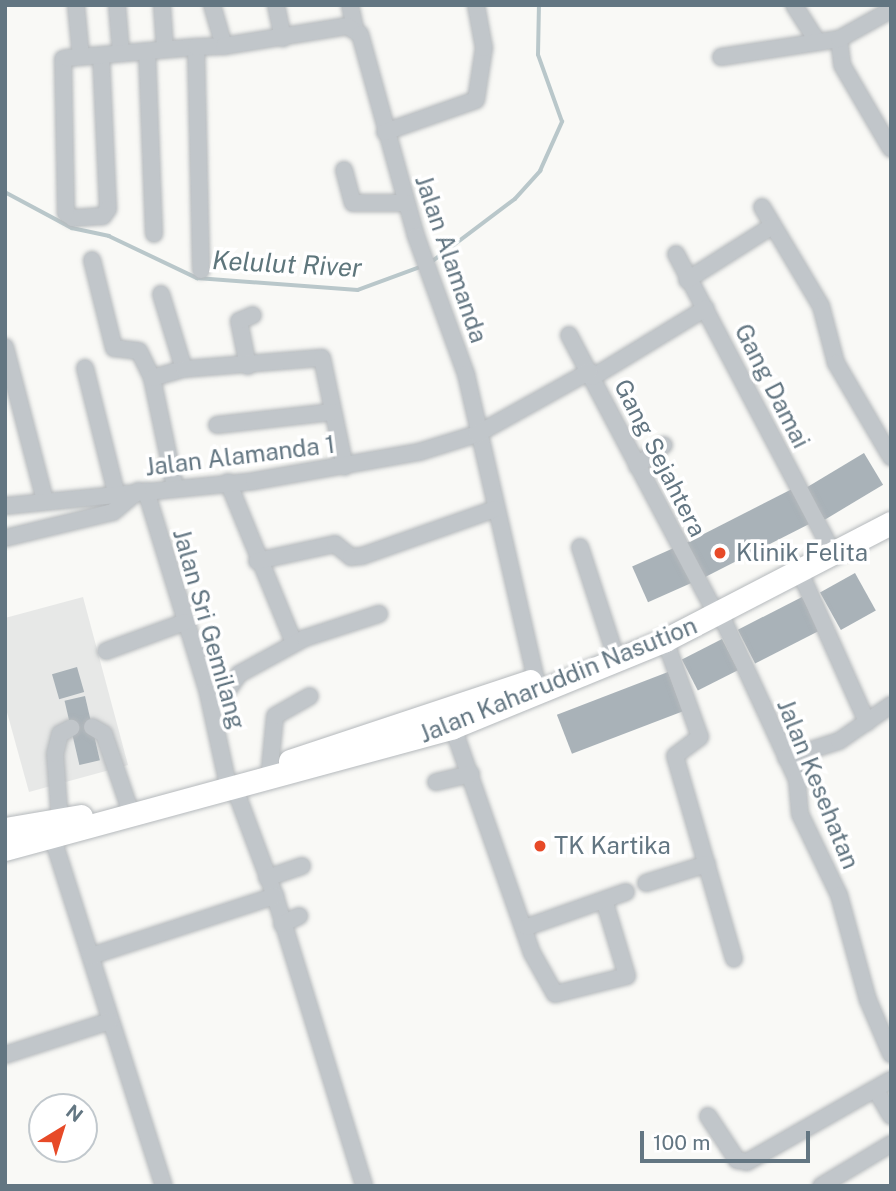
<!DOCTYPE html>
<style>
body{margin:0}
#map{position:relative;width:896px;height:1191px;overflow:hidden;background:#f9f9f6;font-family:"Public Sans",sans-serif}
div>[style]{position:absolute}
[style*='--x']{left:calc(var(--x)*1px);top:calc(var(--y)*1px);width:calc(var(--w)*1px);rotate:calc(var(--a)*1deg)}
.built>*{inset:0;background:#e7e8e7}
.stream>*{height:3.5px;margin:-1.75px;padding:0 1.75px;transform-origin:1.75px;border-radius:1.75px;background:#b9c7ca}
.building>*{inset:0;background:#a9b2b8;transform-origin:0 0}
.roads{filter:drop-shadow(0 0 2px #b5b9bc) drop-shadow(0 0 2px #b5b9bc)}
.minor>*{height:16px;margin:-8px;padding:0 8px;transform-origin:8px;border-radius:8px;background:#c1c6ca}
.highway>*{height:23px;margin:-11.5px;padding:0 11.5px;transform-origin:11.5px;border-radius:11.5px;background:#fff}
.dots>*{width:19px;height:19px;translate:-50% -50%;box-sizing:border-box;border:4px solid #fff;border-radius:50%}
span{translate:-50% -50%;white-space:nowrap;text-align:center;line-height:1.15;-webkit-text-stroke:7px #fff;paint-order:stroke}
.street-label{font-size:24px;color:#637682}
.poi-label{font-size:24px;color:#637682}
.left{translate:0 -50%;text-align:left}
.water-label{font-size:26px;color:#5e767c;font-style:italic}
.frame{position:absolute;inset:0;border:7px solid #637682;pointer-events:none}
.north{position:absolute;left:28px;top:1093px;width:70px;height:70px;box-sizing:border-box;background:#fff;border:2px solid #c1c8cd;border-radius:50%;rotate:38deg;font-size:19px;font-weight:700;line-height:28px;text-align:center;color:#637682}
.north::after{content:'';display:block;margin:auto;width:24px;height:32px;background:#e74a28;clip-path:polygon(50% 0,100% 100%,50% 72%,0 100%)}
.scale{position:absolute;left:640px;top:1131px;width:170px;height:32px;box-sizing:border-box;border:4px solid #637682;border-top:0;padding-left:9px;font-size:21px;line-height:24px;white-space:nowrap;color:#637682;-webkit-text-stroke:5px #fff;paint-order:stroke}
</style>
<div id="map">
<div class="built">
<div style="clip-path:polygon(83px 597px,128px 765px,29px 792px,5px 705px,5px 618px)"></div>
</div>
<div class="stream">
<div style="--x:5;--y:192;--w:76;--a:28.2"></div>
<div style="--x:72;--y:228;--w:38;--a:12"></div>
<div style="--x:109;--y:236;--w:98;--a:25.5"></div>
<div style="--x:197;--y:278;--w:161;--a:4.3"></div>
<div style="--x:358;--y:290;--w:69;--a:-20.3"></div>
<div style="--x:430;--y:263;--w:106;--a:-37"></div>
<div style="--x:515;--y:199;--w:38;--a:-48"></div>
<div style="--x:540;--y:171;--w:54;--a:-65.8"></div>
<div style="--x:562;--y:122;--w:71;--a:-109.7"></div>
<div style="--x:538;--y:55;--w:50;--a:-88.9"></div>
</div>
<div class="building">
<div style="left:864px;top:453px;width:37px;height:68px;rotate:59deg"></div>
<div style="left:792px;top:489px;width:39px;height:120px;rotate:63deg"></div>
<div style="left:676px;top:547px;width:39px;height:48px;rotate:66deg"></div>
<div style="left:855px;top:573px;width:43px;height:40px;rotate:61deg"></div>
<div style="left:802px;top:597px;width:38px;height:72px;rotate:63deg"></div>
<div style="left:722px;top:639px;width:35px;height:45px;rotate:63deg"></div>
<div style="left:77px;top:667px;width:26px;height:26px;rotate:74deg"></div>
<div style="left:668px;top:672px;width:42px;height:119px;rotate:69deg"></div>
<div style="left:85px;top:696px;width:66px;height:21px;rotate:77deg"></div>
</div>
<div class="roads">
<div class="minor">
<div style="--x:76;--y:5;--w:52;--a:84.5"></div>
<div style="--x:117;--y:5;--w:48;--a:85.2"></div>
<div style="--x:162;--y:5;--w:44;--a:86.1"></div>
<div style="--x:212;--y:5;--w:43;--a:73.7"></div>
<div style="--x:276;--y:5;--w:34;--a:78"></div>
<div style="--x:350;--y:5;--w:25;--a:78"></div>
<div style="--x:794;--y:5;--w:43;--a:57.4"></div>
<div style="--x:839;--y:39;--w:26;--a:83"></div>
<div style="--x:842;--y:65;--w:97;--a:59.7"></div>
<div style="--x:196;--y:47;--w:223;--a:88.7"></div>
<div style="--x:147;--y:51;--w:183;--a:87.8"></div>
<div style="--x:101;--y:55;--w:154;--a:87.4"></div>
<div style="--x:108;--y:209;--w:9;--a:126"></div>
<div style="--x:103;--y:216;--w:30;--a:176"></div>
<div style="--x:73;--y:218;--w:9;--a:-144"></div>
<div style="--x:66;--y:213;--w:154;--a:-91.1"></div>
<div style="--x:63;--y:59;--w:4;--a:-14"></div>
<div style="--x:67;--y:58;--w:129;--a:-4.9"></div>
<div style="--x:196;--y:47;--w:28;--a:-2"></div>
<div style="--x:224;--y:46;--w:125;--a:-9.2"></div>
<div style="--x:347;--y:26;--w:15;--a:32"></div>
<div style="--x:360;--y:34;--w:210;--a:74.5"></div>
<div style="--x:416;--y:236;--w:147;--a:70.1"></div>
<div style="--x:466;--y:374;--w:313;--a:77.1"></div>
<div style="--x:721;--y:57;--w:119;--a:-8.7"></div>
<div style="--x:839;--y:39;--w:60;--a:-29.1"></div>
<div style="--x:385;--y:132;--w:96;--a:-19.4"></div>
<div style="--x:476;--y:100;--w:53;--a:-81.3"></div>
<div style="--x:484;--y:48;--w:44;--a:-100.5"></div>
<div style="--x:344;--y:170;--w:34;--a:75"></div>
<div style="--x:353;--y:203;--w:53;--a:0"></div>
<div style="--x:762;--y:207;--w:115;--a:59.2"></div>
<div style="--x:821;--y:306;--w:59;--a:75.3"></div>
<div style="--x:836;--y:363;--w:109;--a:59.7"></div>
<div style="--x:676;--y:254;--w:323;--a:62.3"></div>
<div style="--x:92;--y:260;--w:91;--a:76"></div>
<div style="--x:114;--y:348;--w:25;--a:7"></div>
<div style="--x:139;--y:351;--w:30;--a:64"></div>
<div style="--x:152;--y:378;--w:111;--a:78.1"></div>
<div style="--x:687;--y:280;--w:101;--a:-32.4"></div>
<div style="--x:161;--y:294;--w:78;--a:73"></div>
<div style="--x:569;--y:335;--w:302;--a:62.2"></div>
<div style="--x:5;--y:347;--w:159;--a:75.4"></div>
<div style="--x:248;--y:366;--w:46;--a:-101.3"></div>
<div style="--x:239;--y:321;--w:15;--a:-23"></div>
<div style="--x:85;--y:368;--w:128;--a:76"></div>
<div style="--x:593;--y:377;--w:132;--a:-31.4"></div>
<div style="--x:152;--y:378;--w:33;--a:-16"></div>
<div style="--x:184;--y:369;--w:138;--a:-4.6"></div>
<div style="--x:322;--y:358;--w:111;--a:78.1"></div>
<div style="--x:217;--y:425;--w:116;--a:-6.4"></div>
<div style="--x:637;--y:466;--w:34;--a:-38"></div>
<div style="--x:228;--y:482;--w:174;--a:67.7"></div>
<div style="--x:146;--y:491;--w:211;--a:72.9"></div>
<div style="--x:208;--y:693;--w:89;--a:77.7"></div>
<div style="--x:5;--y:506;--w:250;--a:-5.7"></div>
<div style="--x:254;--y:481;--w:168;--a:-10"></div>
<div style="--x:419;--y:452;--w:61;--a:-17.2"></div>
<div style="--x:477;--y:434;--w:129;--a:-29.1"></div>
<div style="--x:5;--y:538;--w:111;--a:-13.5"></div>
<div style="--x:113;--y:512;--w:33;--a:-40"></div>
<div style="--x:580;--y:547;--w:106;--a:71.9"></div>
<div style="--x:257;--y:561;--w:80;--a:-12.3"></div>
<div style="--x:335;--y:544;--w:21;--a:39"></div>
<div style="--x:351;--y:557;--w:11;--a:-5"></div>
<div style="--x:362;--y:556;--w:141;--a:-19.5"></div>
<div style="--x:799;--y:570;--w:167;--a:65.9"></div>
<div style="--x:720;--y:613;--w:184;--a:65.2"></div>
<div style="--x:797;--y:780;--w:34;--a:85"></div>
<div style="--x:800;--y:814;--w:90;--a:64.3"></div>
<div style="--x:839;--y:895;--w:109;--a:74.6"></div>
<div style="--x:868;--y:1000;--w:59;--a:66.9"></div>
<div style="--x:665;--y:640;--w:103;--a:70.2"></div>
<div style="--x:700;--y:737;--w:31;--a:143"></div>
<div style="--x:675;--y:756;--w:211;--a:73.8"></div>
<div style="--x:106;--y:651;--w:84;--a:-20.2"></div>
<div style="--x:208;--y:693;--w:23;--a:-15"></div>
<div style="--x:230;--y:687;--w:16;--a:-55"></div>
<div style="--x:239;--y:674;--w:75;--a:-28.6"></div>
<div style="--x:305;--y:638;--w:78;--a:-18"></div>
<div style="--x:450;--y:719;--w:248;--a:70.7"></div>
<div style="--x:532;--y:953;--w:47;--a:60.7"></div>
<div style="--x:555;--y:994;--w:74;--a:-14"></div>
<div style="--x:627;--y:976;--w:79;--a:-106.8"></div>
<div style="--x:92;--y:727;--w:14;--a:30"></div>
<div style="--x:104;--y:734;--w:74;--a:71.1"></div>
<div style="--x:786;--y:758;--w:56;--a:-17.8"></div>
<div style="--x:839;--y:741;--w:63;--a:-34.7"></div>
<div style="--x:270;--y:767;--w:51;--a:-84.4"></div>
<div style="--x:275;--y:716;--w:40;--a:-29.7"></div>
<div style="--x:436;--y:782;--w:36;--a:-13"></div>
<div style="--x:235;--y:789;--w:114;--a:69.5"></div>
<div style="--x:275;--y:896;--w:303;--a:72.9"></div>
<div style="--x:60;--y:822;--w:68;--a:-94.2"></div>
<div style="--x:55;--y:754;--w:21;--a:-76"></div>
<div style="--x:60;--y:734;--w:13;--a:-29"></div>
<div style="--x:53;--y:839;--w:364;--a:72.3"></div>
<div style="--x:267;--y:878;--w:37;--a:-19"></div>
<div style="--x:646;--y:883;--w:64;--a:-17.3"></div>
<div style="--x:282;--y:924;--w:19;--a:-25"></div>
<div style="--x:527;--y:927;--w:105;--a:-19.5"></div>
<div style="--x:91;--y:956;--w:194;--a:-18.1"></div>
<div style="--x:5;--y:1055;--w:110;--a:-17.9"></div>
<div style="--x:876;--y:1090;--w:30;--a:60"></div>
<div style="--x:708;--y:1116;--w:53;--a:56.6"></div>
<div style="--x:737;--y:1160;--w:10;--a:11"></div>
<div style="--x:747;--y:1162;--w:166;--a:-29.7"></div>
<div style="--x:821;--y:1186;--w:82;--a:-31"></div>
</div>
<div class="highway">
<div style="--x:290;--y:761;--w:253;--a:-18.4"></div>
<div style="--x:5;--y:829;--w:77;--a:-9.7"></div>
<div style="--x:5;--y:849;--w:464;--a:-15.2"></div>
<div style="--x:453;--y:727;--w:229;--a:-22.3"></div>
<div style="--x:665;--y:640;--w:254;--a:-27.4"></div>
</div>
</div>
<div class="dots">
<div style="left:720px;top:553px;background:#e74a28"></div>
<div style="left:540px;top:846px;background:#e74a28"></div>
</div>
<div class="street-label">
<span style="left:451px;top:259px;rotate:71deg">Jalan Alamanda</span>
<span style="left:772px;top:386px;rotate:63deg">Gang Damai</span>
<span style="left:240px;top:456px;rotate:-7deg">Jalan Alamanda 1</span>
<span style="left:660px;top:458px;rotate:63deg">Gang Sejahtera</span>
<span style="left:209px;top:629px;rotate:74deg">Jalan Sri Gemilang</span>
<span style="left:558px;top:680px;rotate:-22deg">Jalan Kaharuddin Nasution</span>
<span style="left:818px;top:784px;rotate:68deg">Jalan Kesehatan</span>
</div>
<div class="poi-label">
<span class="left" style="left:736px;top:553px">Klinik Felita</span>
<span class="left" style="left:554px;top:846px">TK Kartika</span>
</div>
<div class="water-label">
<span style="left:287px;top:264px;rotate:3deg">Kelulut River</span>
</div>
<div class="frame"></div>
<div class="north">N</div>
<div class="scale">100 m</div>
</div>
